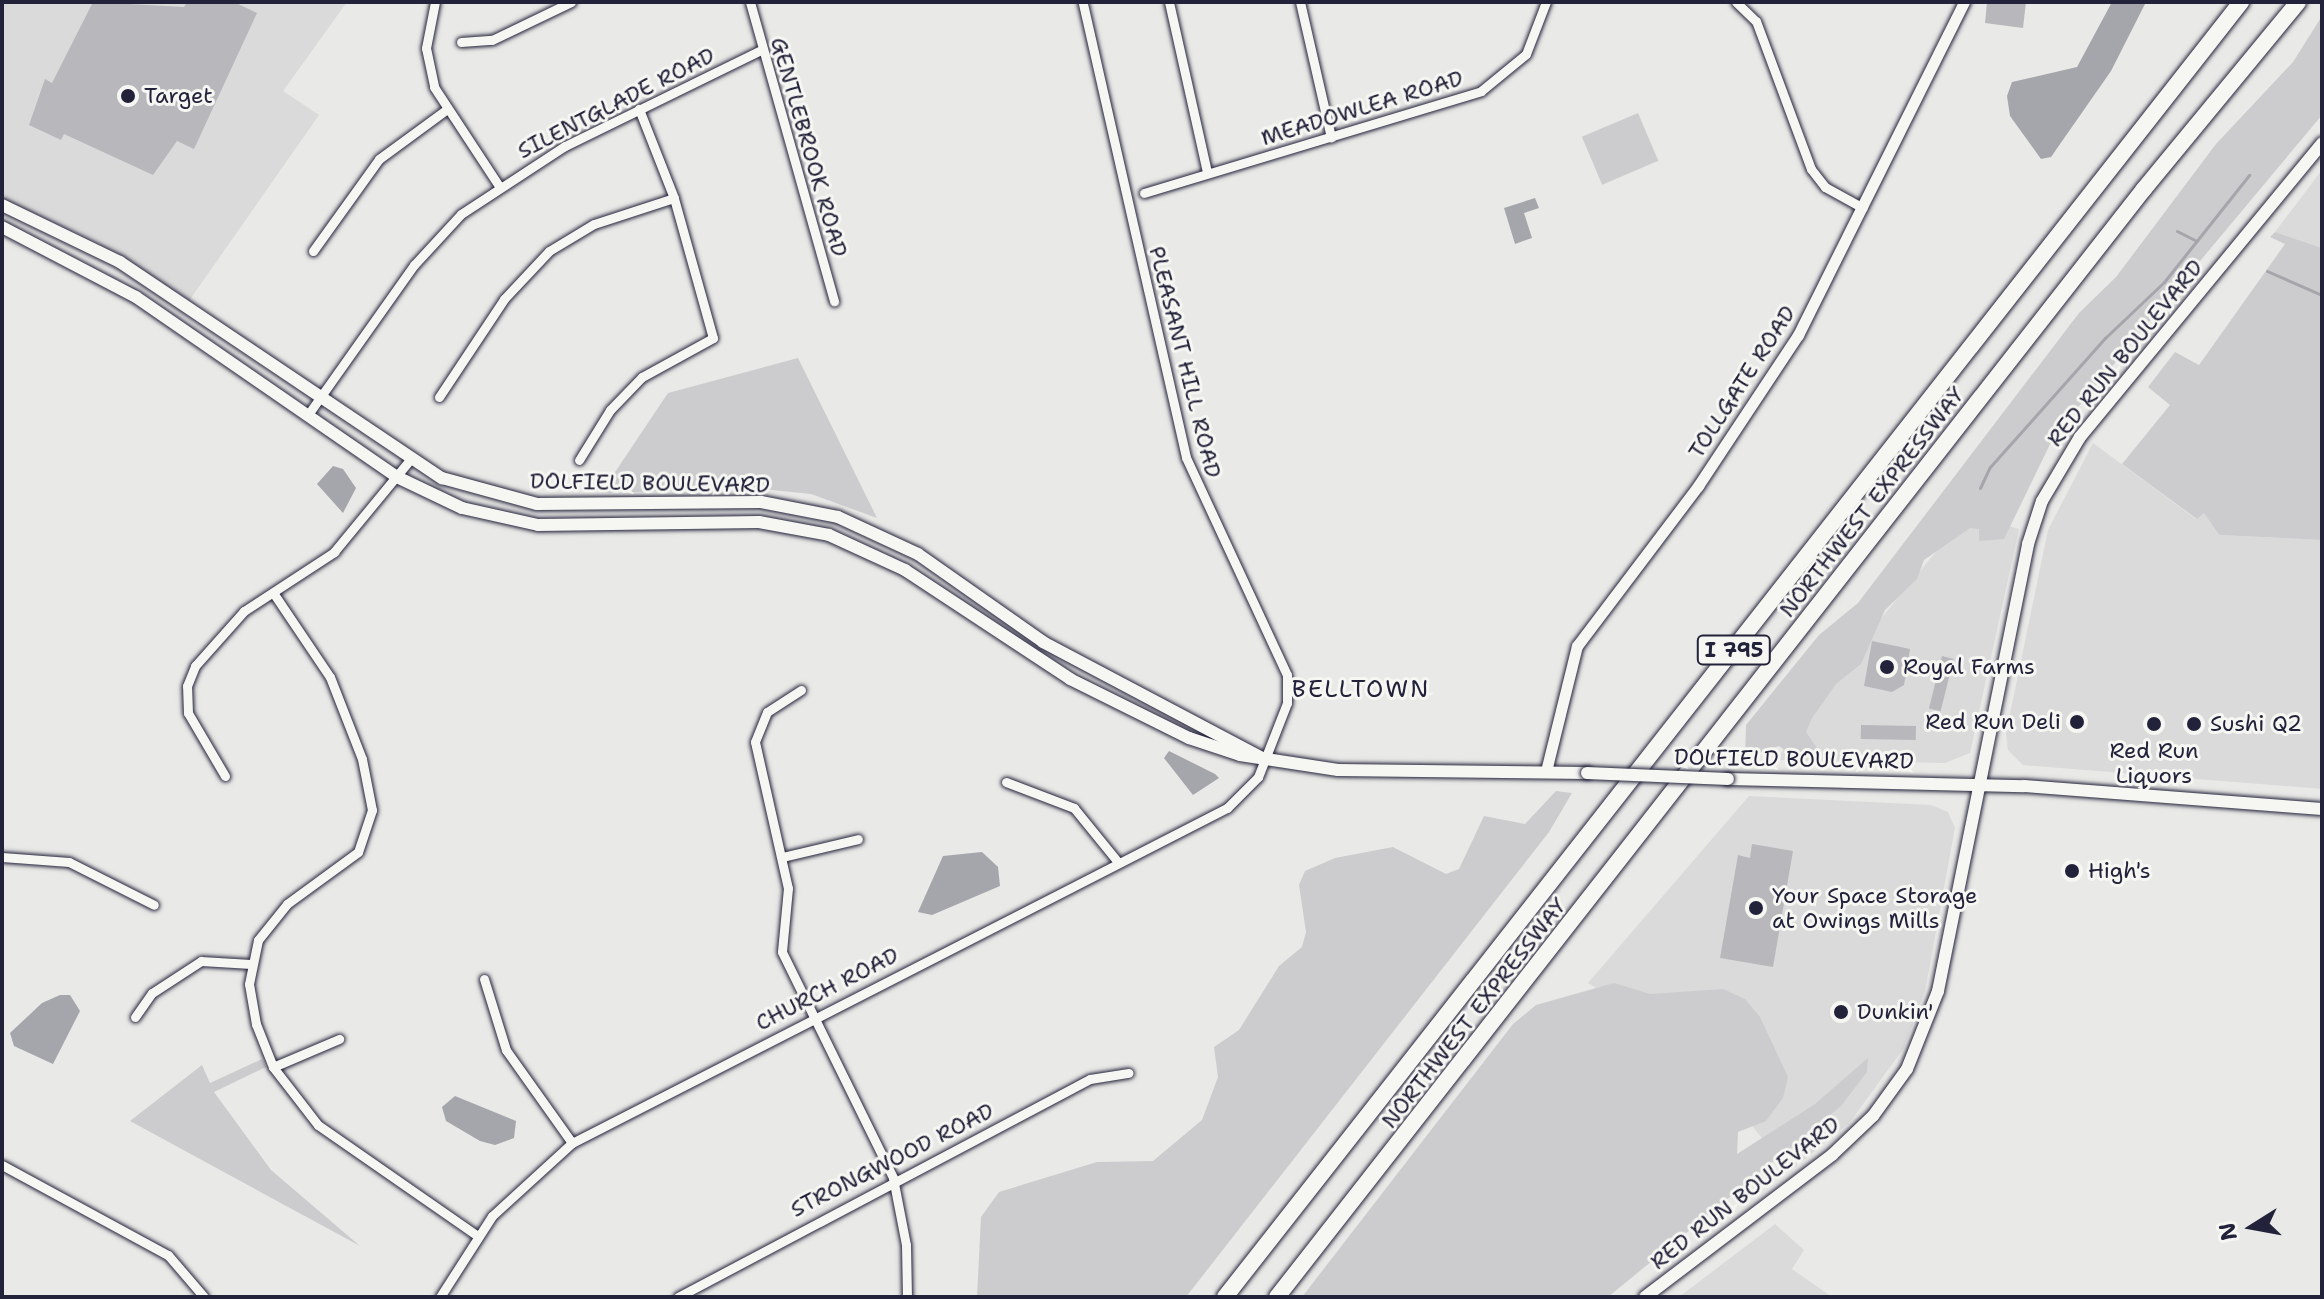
<!DOCTYPE html>
<style>
body{margin:0}
#map{position:relative;width:2324px;height:1299px;overflow:hidden;background:#e9e9e7;font-family:"Shantell Sans",sans-serif}
div>[style]{position:absolute}
[style*='--x']{left:calc(var(--x)*1px);top:calc(var(--y)*1px);width:calc(var(--w)*1px);rotate:calc(var(--a)*1deg)}
.built>*{inset:0;background:#dadada}
.green>*{inset:0;background:#ccccce;transform-origin:0 0}
.water>*{inset:0;background:#a5a5ac}
.stream>*{height:3px;margin:-1.5px;padding:0 1.5px;transform-origin:1.5px;border-radius:1.5px;background:#a5a5ac}
.building>*{inset:0;background:#b8b8bc;transform-origin:0 0}
.roads{filter:drop-shadow(0 0 2px #22223b) drop-shadow(0 0 2px #22223b)}
.minor>*{height:9px;margin:-4.5px;padding:0 4.5px;transform-origin:4.5px;border-radius:4.5px;background:#f6f6f2}
.tertiary>*{height:11px;margin:-5.5px;padding:0 5.5px;transform-origin:5.5px;border-radius:5.5px;background:#f6f6f2}
.secondary>*{height:12px;margin:-6px;padding:0 6px;transform-origin:6px;border-radius:6px;background:#f6f6f2}
.motorway>*{height:16px;margin:-8px;padding:0 8px;transform-origin:8px;border-radius:8px;background:#f6f6f2}
.bridges{filter:drop-shadow(0 0 2px #22223b) drop-shadow(0 0 2px #22223b)}
.secondary-bridge>*{height:12px;margin:-6px;padding:0 6px;transform-origin:6px;border-radius:6px;background:#f6f6f2}
.dots>*{width:22px;height:22px;translate:-50% -50%;box-sizing:border-box;border:4px solid #f6f6f2;border-radius:50%}
span{translate:-50% -50%;white-space:nowrap;text-align:center;line-height:1.15;-webkit-text-stroke:6px #f6f6f2;paint-order:stroke}
.shield-label span{padding:2px 6px;background:#f6f6f2;border:2px solid;border-radius:6px;-webkit-text-stroke-width:0}
.shield-label{font-size:20px;color:#22223b;font-weight:700}
.poi-label{font-size:22px;color:#22223b}
.left{translate:0 -50%;text-align:left}
.right{translate:-100% -50%;text-align:right}
.street-label{font-size:22px;color:#22223b}
.neighbourhood-label{font-size:24px;color:#22223b;letter-spacing:2px}
.frame{position:absolute;inset:0;border:4px solid #22223b;pointer-events:none}
.north{position:absolute;left:2212px;top:1187px;width:80px;height:80px;-webkit-text-stroke:6px #f6f6f2;paint-order:stroke;rotate:259deg;font-size:22px;font-weight:700;line-height:32px;text-align:center;color:#22223b}
.north::after{content:'';display:block;margin:auto;width:28px;height:36px;background:#22223b;clip-path:polygon(50% 0,100% 100%,50% 72%,0 100%)}
</style>
<div id="map">
<div class="built">
<div style="clip-path:polygon(2px 2px,347px 2px,283px 91px,319px 115px,189px 301px,96px 242px,2px 198px)"></div>
<div style="clip-path:polygon(2322px 170px,2322px 248px,2275px 232px)"></div>
<div style="clip-path:polygon(2093px 443px,2196px 519px,2204px 513px,2219px 535px,2322px 540px,2322px 789px,2023px 765px,2008px 750px,2006px 733px,2048px 530px)"></div>
<div style="clip-path:polygon(1967px 514px,2019px 529px,1970px 753px,1945px 763px,1776px 760px,1850px 656px)"></div>
<div style="clip-path:polygon(1749px 796px,1931px 805px,1948px 812px,1955px 828px,1925px 991px,1904px 1048px,1850px 1122px,1789px 1172px,1686px 1043px,1588px 983px)"></div>
<div style="clip-path:polygon(1775px 1224px,1804px 1250px,1792px 1269px,1832px 1297px,1679px 1297px)"></div>
</div>
<div class="green">
<div style="clip-path:polygon(2322px 16px,2322px 115px,2054px 436px,2004px 539px,1979px 541px,1979px 529px,1970px 528px,1924px 560px,1917px 579px,1885px 610px,1861px 664px,1836px 684px,1812px 718px,1806px 732px,1819px 751px,1790px 754px,1779px 746px,1745px 758px,1746px 725px,1819px 635px,1858px 603px,2079px 313px,2116px 277px,2216px 144px,2293px 62px)"></div>
<div style="left:1638px;top:113px;width:52px;height:61px;rotate:67deg"></div>
<div style="clip-path:polygon(2275px 232px,2322px 248px,2322px 540px,2219px 535px,2204px 513px,2197px 519px,2122px 464px,2170px 405px,2148px 387px,2175px 352px,2199px 365px,2285px 244px,2270px 237px)"></div>
<div style="clip-path:polygon(798px 358px,877px 518px,811px 494px,752px 488px,601px 493px,668px 393px)"></div>
<div style="clip-path:polygon(1556px 791px,1572px 793px,1549px 832px,1186px 1297px,977px 1297px,981px 1217px,999px 1192px,1097px 1162px,1153px 1161px,1202px 1120px,1218px 1077px,1214px 1047px,1239px 1030px,1279px 966px,1302px 947px,1306px 932px,1299px 885px,1305px 871px,1335px 858px,1393px 847px,1446px 874px,1459px 869px,1484px 816px,1525px 824px)"></div>
<div style="clip-path:polygon(1614px 983px,1650px 994px,1723px 989px,1745px 999px,1760px 1017px,1788px 1077px,1783px 1098px,1766px 1121px,1738px 1132px,1737px 1154px,1815px 1104px,1868px 1058px,1867px 1072px,1841px 1106px,1608px 1297px,1302px 1297px,1513px 1024px,1536px 1005px)"></div>
<div style="clip-path:polygon(262px 1059px,266px 1067px,214px 1092px,271px 1170px,360px 1246px,130px 1121px,202px 1065px,210px 1083px)"></div>
</div>
<div class="water">
<div style="clip-path:polygon(2112px 2px,2146px 2px,2111px 71px,2051px 157px,2041px 159px,2010px 116px,2007px 96px,2012px 82px,2077px 67px)"></div>
<div style="clip-path:polygon(1535px 198px,1539px 208px,1524px 213px,1532px 238px,1515px 244px,1504px 208px)"></div>
<div style="clip-path:polygon(333px 466px,343px 469px,356px 488px,343px 513px,317px 484px)"></div>
<div style="clip-path:polygon(1169px 751px,1215px 774px,1219px 778px,1193px 795px,1164px 758px)"></div>
<div style="clip-path:polygon(982px 852px,998px 867px,1000px 886px,932px 915px,918px 912px,943px 856px)"></div>
<div style="clip-path:polygon(60px 995px,70px 995px,80px 1011px,53px 1064px,14px 1046px,10px 1033px,42px 1003px)"></div>
<div style="clip-path:polygon(455px 1096px,516px 1121px,514px 1138px,495px 1145px,480px 1141px,446px 1121px,442px 1107px)"></div>
</div>
<div class="stream">
<div style="--x:2177;--y:231;--w:22;--a:27"></div>
<div style="--x:2267;--y:271;--w:60;--a:23.6"></div>
<div style="--x:1980;--y:488;--w:23;--a:-65"></div>
<div style="--x:1990;--y:467;--w:173;--a:-48.3"></div>
<div style="--x:2105;--y:338;--w:81;--a:-43.5"></div>
<div style="--x:2164;--y:282;--w:137;--a:-51.5"></div>
</div>
<div class="building">
<div style="clip-path:polygon(93px 2px,184px 7px,187px 2px,234px 2px,257px 13px,194px 149px,177px 141px,153px 175px,64px 134px,61px 140px,29px 125px,45px 79px,52px 83px)"></div>
<div style="clip-path:polygon(1987px 2px,2026px 2px,2023px 28px,1985px 23px)"></div>
<div style="clip-path:polygon(1872px 641px,1910px 649px,1904px 685px,1892px 692px,1864px 686px)"></div>
<div style="left:1942px;top:656px;width:12px;height:54px;rotate:14deg"></div>
<div style="left:1861px;top:725px;width:55px;height:14px;rotate:1deg"></div>
<div style="clip-path:polygon(1752px 844px,1793px 851px,1773px 967px,1720px 958px,1738px 855px,1750px 858px)"></div>
</div>
<div class="roads">
<div class="minor">
<div style="--x:435;--y:2;--w:47;--a:101.1"></div>
<div style="--x:426;--y:48;--w:40;--a:78"></div>
<div style="--x:434;--y:87;--w:118;--a:56.7"></div>
<div style="--x:750;--y:2;--w:311;--a:74.3"></div>
<div style="--x:1169;--y:2;--w:174;--a:77.4"></div>
<div style="--x:1300;--y:2;--w:139;--a:77.1"></div>
<div style="--x:1736;--y:2;--w:28;--a:44"></div>
<div style="--x:1756;--y:21;--w:158;--a:69.6"></div>
<div style="--x:1811;--y:169;--w:23;--a:52"></div>
<div style="--x:1825;--y:187;--w:43;--a:28.9"></div>
<div style="--x:461;--y:42;--w:31;--a:-4"></div>
<div style="--x:492;--y:40;--w:88;--a:-25.7"></div>
<div style="--x:1144;--y:193;--w:352;--a:-16.8"></div>
<div style="--x:1481;--y:91;--w:58;--a:-39.4"></div>
<div style="--x:1526;--y:54;--w:56;--a:-69"></div>
<div style="--x:313;--y:251;--w:113;--a:-54.3"></div>
<div style="--x:379;--y:159;--w:83;--a:-36.2"></div>
<div style="--x:439;--y:397;--w:118;--a:-56.4"></div>
<div style="--x:504;--y:299;--w:66;--a:-46.8"></div>
<div style="--x:549;--y:251;--w:52;--a:-31"></div>
<div style="--x:594;--y:224;--w:84;--a:-18"></div>
<div style="--x:307;--y:416;--w:185;--a:-54.7"></div>
<div style="--x:414;--y:265;--w:69;--a:-47.3"></div>
<div style="--x:461;--y:214;--w:124;--a:-33.2"></div>
<div style="--x:565;--y:146;--w:220;--a:-26.1"></div>
<div style="--x:579;--y:460;--w:59;--a:-58.2"></div>
<div style="--x:610;--y:410;--w:46;--a:-45.9"></div>
<div style="--x:642;--y:377;--w:81;--a:-28.8"></div>
<div style="--x:713;--y:338;--w:145;--a:-105.6"></div>
<div style="--x:674;--y:198;--w:96;--a:-111.5"></div>
<div style="--x:274;--y:594;--w:100;--a:56"></div>
<div style="--x:330;--y:677;--w:88;--a:68.7"></div>
<div style="--x:362;--y:759;--w:52;--a:78.9"></div>
<div style="--x:372;--y:810;--w:44;--a:108.4"></div>
<div style="--x:358;--y:852;--w:88;--a:143.8"></div>
<div style="--x:287;--y:904;--w:46;--a:128.9"></div>
<div style="--x:258;--y:940;--w:45;--a:101.6"></div>
<div style="--x:249;--y:984;--w:41;--a:80.1"></div>
<div style="--x:256;--y:1024;--w:46;--a:68.4"></div>
<div style="--x:273;--y:1067;--w:73;--a:52.2"></div>
<div style="--x:318;--y:1125;--w:193;--a:34.8"></div>
<div style="--x:801;--y:690;--w:40;--a:147.1"></div>
<div style="--x:767;--y:712;--w:32;--a:112"></div>
<div style="--x:755;--y:742;--w:150;--a:77.3"></div>
<div style="--x:788;--y:888;--w:64;--a:95.4"></div>
<div style="--x:782;--y:952;--w:252;--a:63.8"></div>
<div style="--x:893;--y:1178;--w:68;--a:79"></div>
<div style="--x:906;--y:1245;--w:52;--a:88.9"></div>
<div style="--x:225;--y:776;--w:73;--a:-120.4"></div>
<div style="--x:188;--y:713;--w:27;--a:-92"></div>
<div style="--x:187;--y:686;--w:22;--a:-68"></div>
<div style="--x:195;--y:666;--w:74;--a:-48.3"></div>
<div style="--x:244;--y:611;--w:108;--a:-33.2"></div>
<div style="--x:334;--y:552;--w:118;--a:-50.5"></div>
<div style="--x:1006;--y:782;--w:73;--a:20.9"></div>
<div style="--x:1074;--y:808;--w:68;--a:50.9"></div>
<div style="--x:2;--y:857;--w:67;--a:4.3"></div>
<div style="--x:69;--y:862;--w:95;--a:26.8"></div>
<div style="--x:782;--y:857;--w:78;--a:-13.3"></div>
<div style="--x:484;--y:979;--w:74;--a:72.8"></div>
<div style="--x:506;--y:1050;--w:114;--a:54.6"></div>
<div style="--x:135;--y:1017;--w:29;--a:-55"></div>
<div style="--x:152;--y:993;--w:59;--a:-33.1"></div>
<div style="--x:201;--y:961;--w:50;--a:3.4"></div>
<div style="--x:273;--y:1067;--w:72;--a:-23"></div>
<div style="--x:2;--y:1165;--w:189;--a:28.5"></div>
<div style="--x:168;--y:1255;--w:55;--a:49.4"></div>
<div style="--x:440;--y:1297;--w:96;--a:-57.3"></div>
<div style="--x:492;--y:1216;--w:108;--a:-42.4"></div>
<div style="--x:572;--y:1143;--w:736;--a:-27.09"></div>
<div style="--x:1227;--y:808;--w:44;--a:-45"></div>
<div style="--x:1258;--y:777;--w:79;--a:-68.6"></div>
<div style="--x:1287;--y:703;--w:28;--a:-90"></div>
<div style="--x:1287;--y:675;--w:240;--a:-114.9"></div>
<div style="--x:1186;--y:457;--w:467;--a:-102.8"></div>
<div style="--x:678;--y:1297;--w:466;--a:-27.9"></div>
<div style="--x:1090;--y:1079;--w:39;--a:-9"></div>
</div>
<div class="tertiary">
<div style="--x:1546;--y:771;--w:129;--a:-76.1"></div>
<div style="--x:1577;--y:646;--w:201;--a:-52.9"></div>
<div style="--x:1698;--y:486;--w:181;--a:-56.5"></div>
<div style="--x:1798;--y:335;--w:372;--a:-63.5"></div>
</div>
<div class="secondary">
<div style="--x:2;--y:205;--w:131;--a:25.8"></div>
<div style="--x:120;--y:262;--w:388;--a:33.9"></div>
<div style="--x:442;--y:478;--w:98;--a:15.3"></div>
<div style="--x:537;--y:504;--w:224;--a:-0.5"></div>
<div style="--x:761;--y:502;--w:78;--a:11"></div>
<div style="--x:838;--y:517;--w:88;--a:24.8"></div>
<div style="--x:918;--y:554;--w:153;--a:35.1"></div>
<div style="--x:1043;--y:642;--w:248;--a:27.9"></div>
<div style="--x:2;--y:227;--w:151;--a:27.6"></div>
<div style="--x:136;--y:297;--w:317;--a:34.6"></div>
<div style="--x:397;--y:477;--w:72;--a:25.5"></div>
<div style="--x:462;--y:508;--w:78;--a:12.6"></div>
<div style="--x:538;--y:525;--w:221;--a:-0.8"></div>
<div style="--x:759;--y:522;--w:71;--a:10.5"></div>
<div style="--x:829;--y:535;--w:84;--a:24.7"></div>
<div style="--x:905;--y:570;--w:198;--a:33.4"></div>
<div style="--x:1070;--y:679;--w:133;--a:26.4"></div>
<div style="--x:1189;--y:738;--w:54;--a:18.4"></div>
<div style="--x:1240;--y:755;--w:99;--a:8.7"></div>
<div style="--x:1338;--y:770;--w:249;--a:0.7"></div>
<div style="--x:1728;--y:779;--w:296;--a:1.4"></div>
<div style="--x:2024;--y:786;--w:299;--a:4.4"></div>
<div style="--x:1645;--y:1297;--w:235;--a:-37.2"></div>
<div style="--x:1832;--y:1155;--w:57;--a:-43.6"></div>
<div style="--x:1873;--y:1116;--w:58;--a:-54.1"></div>
<div style="--x:1907;--y:1069;--w:84;--a:-68.3"></div>
<div style="--x:1938;--y:991;--w:456;--a:-78.6"></div>
<div style="--x:2028;--y:544;--w:45;--a:-72"></div>
<div style="--x:2042;--y:501;--w:74;--a:-59.3"></div>
<div style="--x:2080;--y:437;--w:381;--a:-50.5"></div>
</div>
<div class="motorway">
<div style="--x:1225;--y:1297;--w:1646;--a:-51.88"></div>
<div style="--x:1277;--y:1297;--w:1407;--a:-51.96"></div>
<div style="--x:2144;--y:189;--w:242;--a:-50.5"></div>
</div>
</div>
<div class="bridges">
<div class="secondary-bridge">
<div style="--x:1587;--y:773;--w:141;--a:2.4"></div>
</div>
</div>
<div class="dots">
<div style="left:128px;top:96px;background:#22223b"></div>
<div style="left:1887px;top:667px;background:#22223b"></div>
<div style="left:2077px;top:722px;background:#22223b"></div>
<div style="left:2154px;top:724px;background:#22223b"></div>
<div style="left:2194px;top:724px;background:#22223b"></div>
<div style="left:2072px;top:871px;background:#22223b"></div>
<div style="left:1756px;top:908px;background:#22223b"></div>
<div style="left:1841px;top:1012px;background:#22223b"></div>
</div>
<div class="shield-label">
<span style="left:1734px;top:650px">I 795</span>
</div>
<div class="poi-label">
<span class="left" style="left:144px;top:96px">Target</span>
<span class="left" style="left:1903px;top:667px">Royal Farms</span>
<span class="right" style="left:2061px;top:722px">Red Run Deli</span>
<span class="left" style="left:2210px;top:724px">Sushi Q2</span>
<span style="left:2154px;top:763px">Red Run<br>Liquors</span>
<span class="left" style="left:2088px;top:871px">High's</span>
<span class="left" style="left:1772px;top:908px">Your Space Storage<br>at Owings Mills</span>
<span class="left" style="left:1857px;top:1012px">Dunkin'</span>
</div>
<div class="street-label">
<span style="left:616px;top:103px;rotate:-27deg">SILENTGLADE ROAD</span>
<span style="left:1362px;top:108px;rotate:-17deg">MEADOWLEA ROAD</span>
<span style="left:809px;top:147px;rotate:74deg">GENTLEBROOK ROAD</span>
<span style="left:2125px;top:353px;rotate:-51deg">RED RUN BOULEVARD</span>
<span style="left:1185px;top:362px;rotate:76deg">PLEASANT HILL ROAD</span>
<span style="left:1742px;top:382px;rotate:-57deg">TOLLGATE ROAD</span>
<span style="left:650px;top:483px;rotate:1deg">DOLFIELD BOULEVARD</span>
<span style="left:1872px;top:502px;rotate:-52deg">NORTHWEST EXPRESSWAY</span>
<span style="left:1794px;top:759px;rotate:1deg">DOLFIELD BOULEVARD</span>
<span style="left:827px;top:989px;rotate:-27deg">CHURCH ROAD</span>
<span style="left:1474px;top:1013px;rotate:-52deg">NORTHWEST EXPRESSWAY</span>
<span style="left:892px;top:1160px;rotate:-27deg">STRONGWOOD ROAD</span>
<span style="left:1745px;top:1193px;rotate:-38deg">RED RUN BOULEVARD</span>
</div>
<div class="neighbourhood-label">
<span style="left:1361px;top:690px">BELLTOWN</span>
</div>
<div class="frame"></div>
<div class="north">N</div>
</div>
